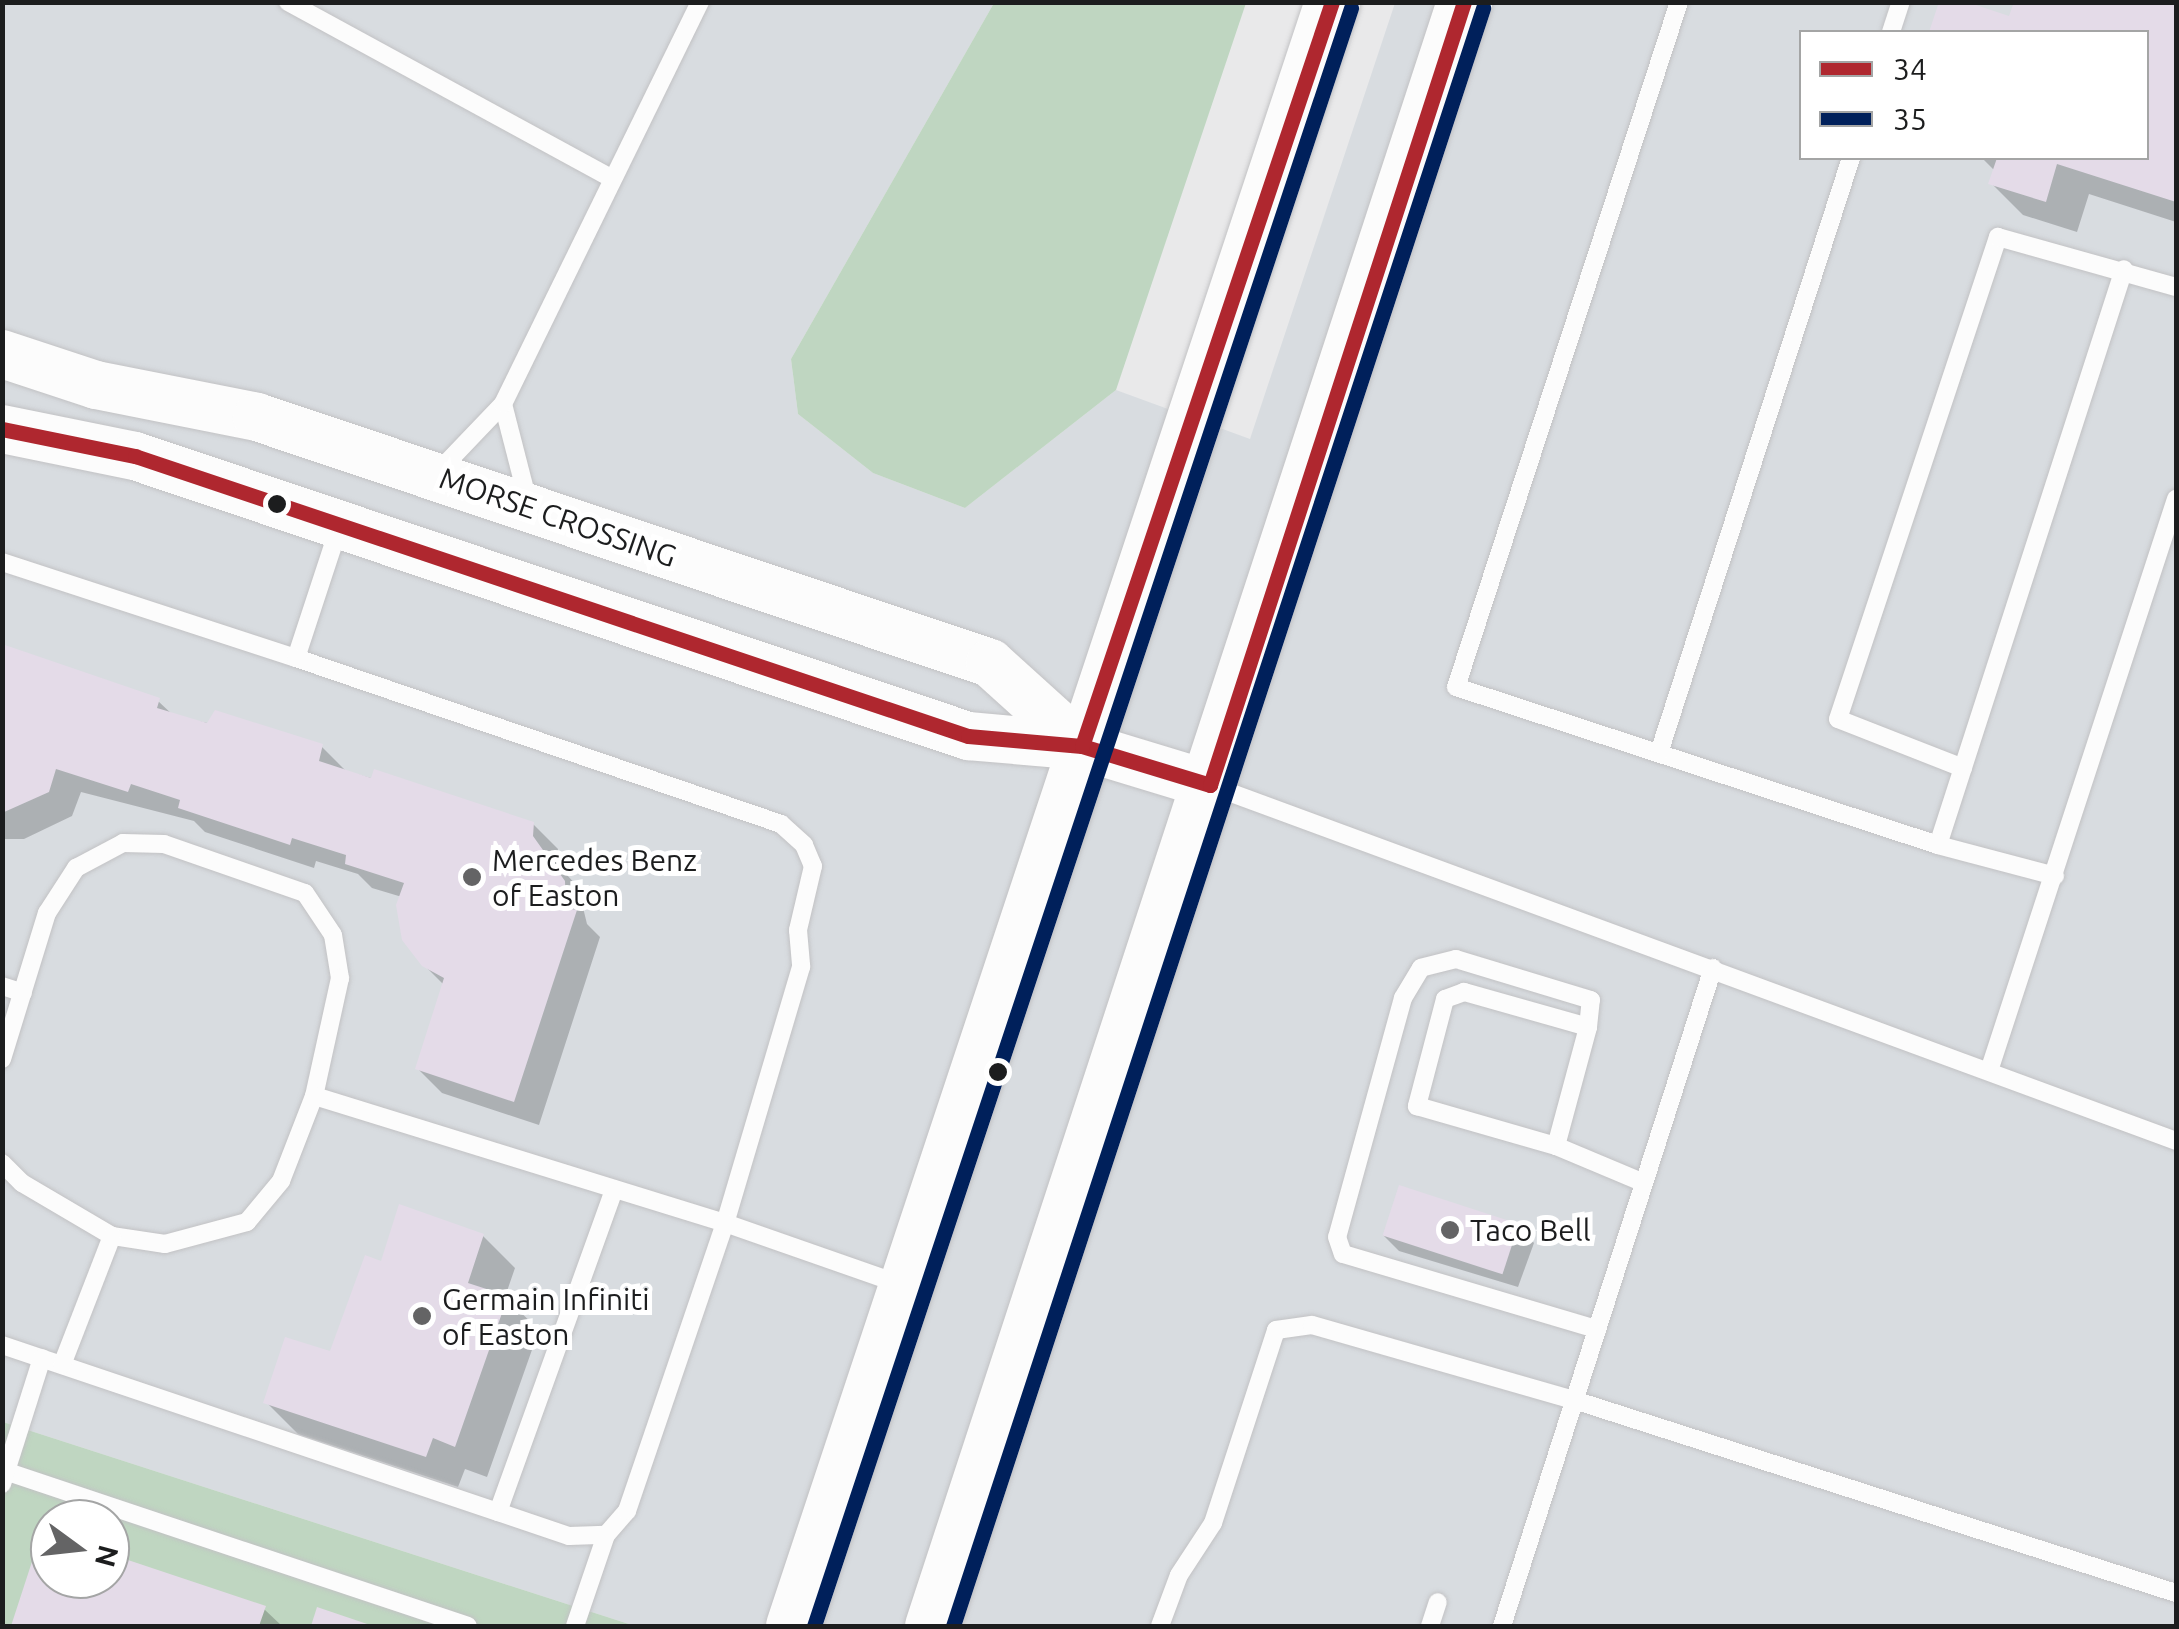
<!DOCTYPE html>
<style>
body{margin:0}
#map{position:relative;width:2179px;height:1629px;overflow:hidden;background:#e9e9ea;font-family:Ubuntu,sans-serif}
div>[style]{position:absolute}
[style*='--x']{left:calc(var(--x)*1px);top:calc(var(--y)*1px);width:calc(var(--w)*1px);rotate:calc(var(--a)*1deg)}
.built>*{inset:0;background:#d8dce0}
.green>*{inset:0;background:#bfd6c1}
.shadow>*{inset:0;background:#0003}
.building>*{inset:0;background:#e4dbe8;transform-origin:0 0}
.roads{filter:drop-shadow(0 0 2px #c2c2c4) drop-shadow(0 0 2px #c2c2c4)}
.service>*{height:18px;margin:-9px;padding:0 9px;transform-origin:9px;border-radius:9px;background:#fcfcfc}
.secondary>*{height:48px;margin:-24px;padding:0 24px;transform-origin:24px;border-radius:24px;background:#fcfcfc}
.primary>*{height:55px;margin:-27.5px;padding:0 27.5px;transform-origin:27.5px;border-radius:27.5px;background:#fcfcfc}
.bus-1>*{height:15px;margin:-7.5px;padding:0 7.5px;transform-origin:7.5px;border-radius:7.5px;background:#af272f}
.bus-2>*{height:15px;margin:-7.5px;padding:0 7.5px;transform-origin:7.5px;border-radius:7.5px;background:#00205b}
.dots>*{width:28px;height:28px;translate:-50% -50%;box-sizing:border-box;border:5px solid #fff;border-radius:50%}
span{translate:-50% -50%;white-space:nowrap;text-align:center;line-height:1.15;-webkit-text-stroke:10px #fff;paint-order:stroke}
.street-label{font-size:30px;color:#1c1d1e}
.poi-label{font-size:30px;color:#1c1d1e}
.left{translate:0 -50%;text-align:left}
.frame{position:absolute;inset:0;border:5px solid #1c1d1e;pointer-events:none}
.legend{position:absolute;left:1799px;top:30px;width:350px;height:130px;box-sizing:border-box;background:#fff;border:2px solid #a4a5a5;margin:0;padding:12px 18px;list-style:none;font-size:30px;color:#1c1d1e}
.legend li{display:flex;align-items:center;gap:20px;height:50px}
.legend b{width:50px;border:2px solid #a4a5a5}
.north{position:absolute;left:30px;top:1499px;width:100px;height:100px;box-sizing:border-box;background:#fff;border:2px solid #a4a5a5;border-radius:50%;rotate:105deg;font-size:28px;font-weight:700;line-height:40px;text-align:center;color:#1c1d1e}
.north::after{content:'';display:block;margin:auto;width:35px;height:45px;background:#646465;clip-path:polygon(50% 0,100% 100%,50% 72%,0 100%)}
</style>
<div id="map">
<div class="built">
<div style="clip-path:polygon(evenodd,3px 3px,994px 3px,791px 359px,798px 414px,873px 473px,965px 508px,1116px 390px,1250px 439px,1395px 3px,2176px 3px,2176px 1626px,635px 1626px,3px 1422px,3px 3px,1802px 32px,2146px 32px,2146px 158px,1802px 158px,1802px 32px)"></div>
</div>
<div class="green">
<div style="clip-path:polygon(994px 3px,1246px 3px,1116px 390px,965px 508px,873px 473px,798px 414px,791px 359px)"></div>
<div style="clip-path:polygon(evenodd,3px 1422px,635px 1626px,3px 1626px,3px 1422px,50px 1519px,110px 1519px,110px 1579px,50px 1579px,50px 1519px)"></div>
</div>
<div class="shadow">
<div style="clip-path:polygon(1941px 2px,2011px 19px,2016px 2px,2176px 2px,2176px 222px,2089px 194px,2077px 232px,2023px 215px,1991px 183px,1995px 171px,1982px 158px,2146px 158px,2146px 32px,1932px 32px)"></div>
<div style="clip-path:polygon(2px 647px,158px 701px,174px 716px,322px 747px,346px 771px,533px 824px,558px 849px,556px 863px,578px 887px,587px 924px,600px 937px,539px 1125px,442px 1093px,417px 1068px,444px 985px,424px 965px,402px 897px,372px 888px,358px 874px,316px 861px,314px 868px,205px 832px,194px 821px,81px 792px,72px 816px,24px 839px,2px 839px)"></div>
<div style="clip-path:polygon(1518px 1226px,1534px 1243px,1518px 1287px,1399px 1251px,1383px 1235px)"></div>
<div style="clip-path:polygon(483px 1236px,515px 1268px,505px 1297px,539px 1330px,487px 1477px,465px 1469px,458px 1487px,298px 1434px,266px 1402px,331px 1354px,382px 1264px)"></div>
<div style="clip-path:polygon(44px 1535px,50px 1537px,50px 1579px,110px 1579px,110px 1557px,264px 1609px,282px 1626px,13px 1626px)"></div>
</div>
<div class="building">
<div style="clip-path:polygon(1939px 2px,1967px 2px,2009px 16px,2014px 2px,2176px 2px,2176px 202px,2057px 164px,2046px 202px,1988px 184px,1997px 158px,2146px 158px,2146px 32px,1929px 32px)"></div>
<div style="clip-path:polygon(2px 644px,160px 698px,157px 708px,207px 723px,215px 710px,323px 744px,319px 761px,371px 778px,374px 769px,534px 822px,533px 836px,565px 881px,566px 908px,577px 910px,514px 1102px,415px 1069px,444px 978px,422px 966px,402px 940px,396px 905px,404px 883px,345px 864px,346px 855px,292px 838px,290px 845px,178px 808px,180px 800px,131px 784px,128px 792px,56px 769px,49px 792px,2px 813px)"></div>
<div style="left:1399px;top:1185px;width:126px;height:53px;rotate:18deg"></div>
<div style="clip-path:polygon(399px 1204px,484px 1234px,468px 1283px,508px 1296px,455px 1447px,433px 1438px,426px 1457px,263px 1403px,285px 1337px,330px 1351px,365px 1255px,381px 1261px)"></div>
<div style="clip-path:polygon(42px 1531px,50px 1534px,50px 1579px,110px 1579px,110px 1554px,266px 1606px,259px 1626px,11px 1626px)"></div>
<div style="clip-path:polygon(317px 1607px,373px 1626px,311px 1626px)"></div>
</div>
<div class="roads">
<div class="service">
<div style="--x:288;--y:2;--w:368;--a:28.6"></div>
<div style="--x:1679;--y:2;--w:720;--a:108.03"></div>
<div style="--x:1456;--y:687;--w:507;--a:18.15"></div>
<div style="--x:1938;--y:845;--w:121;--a:14.8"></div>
<div style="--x:1891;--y:32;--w:32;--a:-72"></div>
<div style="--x:503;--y:404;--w:104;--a:75.6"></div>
<div style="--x:436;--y:474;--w:97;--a:-46.3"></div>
<div style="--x:503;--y:404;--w:448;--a:-63.9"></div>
<div style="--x:2;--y:562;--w:309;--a:18.1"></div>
<div style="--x:296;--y:658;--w:141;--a:-71.8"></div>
<div style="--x:296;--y:658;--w:513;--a:18.89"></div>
<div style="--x:781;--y:824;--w:31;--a:42"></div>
<div style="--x:804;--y:845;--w:23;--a:67"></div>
<div style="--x:813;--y:866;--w:66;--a:103.2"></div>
<div style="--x:798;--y:930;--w:37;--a:85"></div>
<div style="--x:801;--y:967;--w:267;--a:106.5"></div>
<div style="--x:725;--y:1223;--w:188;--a:19.3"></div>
<div style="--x:1659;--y:753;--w:625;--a:-72.12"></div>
<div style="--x:1963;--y:768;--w:134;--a:-158.6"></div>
<div style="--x:1838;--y:719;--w:508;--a:-71.64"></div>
<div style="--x:1998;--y:237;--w:185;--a:15.7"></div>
<div style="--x:1215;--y:787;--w:1024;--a:20.22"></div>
<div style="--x:1938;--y:845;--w:605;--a:-72.1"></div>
<div style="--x:2;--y:986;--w:22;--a:18"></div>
<div style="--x:1588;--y:1027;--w:27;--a:-84"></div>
<div style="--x:1591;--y:1000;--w:141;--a:-163.1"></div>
<div style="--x:1456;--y:959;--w:36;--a:166"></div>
<div style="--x:1421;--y:968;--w:35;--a:121"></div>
<div style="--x:1403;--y:998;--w:248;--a:105.4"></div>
<div style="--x:1337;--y:1237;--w:18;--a:71"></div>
<div style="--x:1343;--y:1254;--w:265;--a:16.5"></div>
<div style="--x:2;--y:1059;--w:153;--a:-72.9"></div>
<div style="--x:47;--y:913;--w:54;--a:-57.2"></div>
<div style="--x:76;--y:868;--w:53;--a:-28"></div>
<div style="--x:123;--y:843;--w:41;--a:1.4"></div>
<div style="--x:164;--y:844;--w:149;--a:19.2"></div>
<div style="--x:305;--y:893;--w:50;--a:56.3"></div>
<div style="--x:333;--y:935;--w:44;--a:80.8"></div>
<div style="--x:340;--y:978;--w:121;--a:102.4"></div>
<div style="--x:1989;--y:1071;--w:602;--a:-71.9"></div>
<div style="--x:1556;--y:1146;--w:123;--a:-74.9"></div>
<div style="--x:1588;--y:1027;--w:129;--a:-164.2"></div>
<div style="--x:1464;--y:992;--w:20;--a:160"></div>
<div style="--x:1445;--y:999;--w:111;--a:104.7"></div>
<div style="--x:1417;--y:1106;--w:145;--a:16.1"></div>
<div style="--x:1556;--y:1146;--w:95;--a:22.8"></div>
<div style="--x:2;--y:1163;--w:28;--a:45"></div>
<div style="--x:22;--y:1183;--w:104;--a:30.5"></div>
<div style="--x:2;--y:1345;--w:598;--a:18.62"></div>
<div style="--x:569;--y:1536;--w:37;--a:-2"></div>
<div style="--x:606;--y:1535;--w:32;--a:-49"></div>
<div style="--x:627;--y:1511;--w:304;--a:-71.2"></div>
<div style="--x:725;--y:1223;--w:430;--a:-162.8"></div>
<div style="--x:314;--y:1096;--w:91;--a:111.2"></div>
<div style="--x:281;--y:1181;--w:53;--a:129.7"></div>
<div style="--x:247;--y:1222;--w:85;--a:165"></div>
<div style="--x:165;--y:1244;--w:54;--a:-171.4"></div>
<div style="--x:112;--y:1236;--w:138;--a:111.2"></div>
<div style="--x:2;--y:1470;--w:491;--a:18.5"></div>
<div style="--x:2;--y:1484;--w:132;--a:-72.4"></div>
<div style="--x:498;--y:1512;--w:343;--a:-70.2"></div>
<div style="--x:575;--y:1626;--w:96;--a:-71.2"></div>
<div style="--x:1160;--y:1626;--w:54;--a:-69.6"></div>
<div style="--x:1179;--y:1575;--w:62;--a:-56.8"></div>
<div style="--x:1213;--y:1523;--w:203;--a:-71.9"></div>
<div style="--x:1276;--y:1330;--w:36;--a:-8"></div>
<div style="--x:1312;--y:1325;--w:273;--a:16"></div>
<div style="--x:1574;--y:1400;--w:632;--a:17.78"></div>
<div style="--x:1430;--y:1626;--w:25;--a:-72"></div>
<div style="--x:1502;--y:1626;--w:691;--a:-72.22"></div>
</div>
<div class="secondary">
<div style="--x:2;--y:354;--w:99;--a:18.3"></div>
<div style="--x:96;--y:385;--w:164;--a:11.2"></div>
<div style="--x:257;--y:417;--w:773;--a:18.55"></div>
<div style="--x:990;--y:663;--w:124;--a:42.1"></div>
<div style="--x:2;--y:429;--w:136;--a:11.5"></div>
<div style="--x:135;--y:456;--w:879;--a:18.58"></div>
<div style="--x:968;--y:736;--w:114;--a:5"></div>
<div style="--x:1082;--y:746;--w:134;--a:16.9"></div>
</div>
<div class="primary">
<div style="--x:793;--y:1626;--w:1711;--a:-71.64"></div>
<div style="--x:932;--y:1626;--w:1709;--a:-71.86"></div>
</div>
</div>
<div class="bus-1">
<div style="--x:2;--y:429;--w:136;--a:11.5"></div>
<div style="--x:135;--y:456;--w:879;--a:18.58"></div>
<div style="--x:968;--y:736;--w:114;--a:5"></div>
<div style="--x:1082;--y:746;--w:134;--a:16.9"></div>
<div style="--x:1210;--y:785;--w:823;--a:-72.03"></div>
<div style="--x:1082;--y:746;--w:785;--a:-71.43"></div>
</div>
<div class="bus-2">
<div style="--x:814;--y:1626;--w:1705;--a:-71.64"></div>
<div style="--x:953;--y:1626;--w:1703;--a:-71.86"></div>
</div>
<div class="dots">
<div style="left:277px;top:504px;background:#1c1d1e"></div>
<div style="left:472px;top:877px;background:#646465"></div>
<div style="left:998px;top:1072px;background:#1c1d1e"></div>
<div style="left:1450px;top:1230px;background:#646465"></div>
<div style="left:422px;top:1316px;background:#646465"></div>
</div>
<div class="street-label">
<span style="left:558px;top:517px;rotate:19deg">MORSE CROSSING</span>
</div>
<div class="poi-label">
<span class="left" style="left:492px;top:877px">Mercedes Benz<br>of Easton</span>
<span class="left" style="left:1470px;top:1230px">Taco Bell</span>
<span class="left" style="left:442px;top:1316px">Germain Infiniti<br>of Easton</span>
</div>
<div class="frame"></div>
<ul class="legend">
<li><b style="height:12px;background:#af272f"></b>34</li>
<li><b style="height:12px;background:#00205b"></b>35</li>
</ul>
<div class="north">N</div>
</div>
